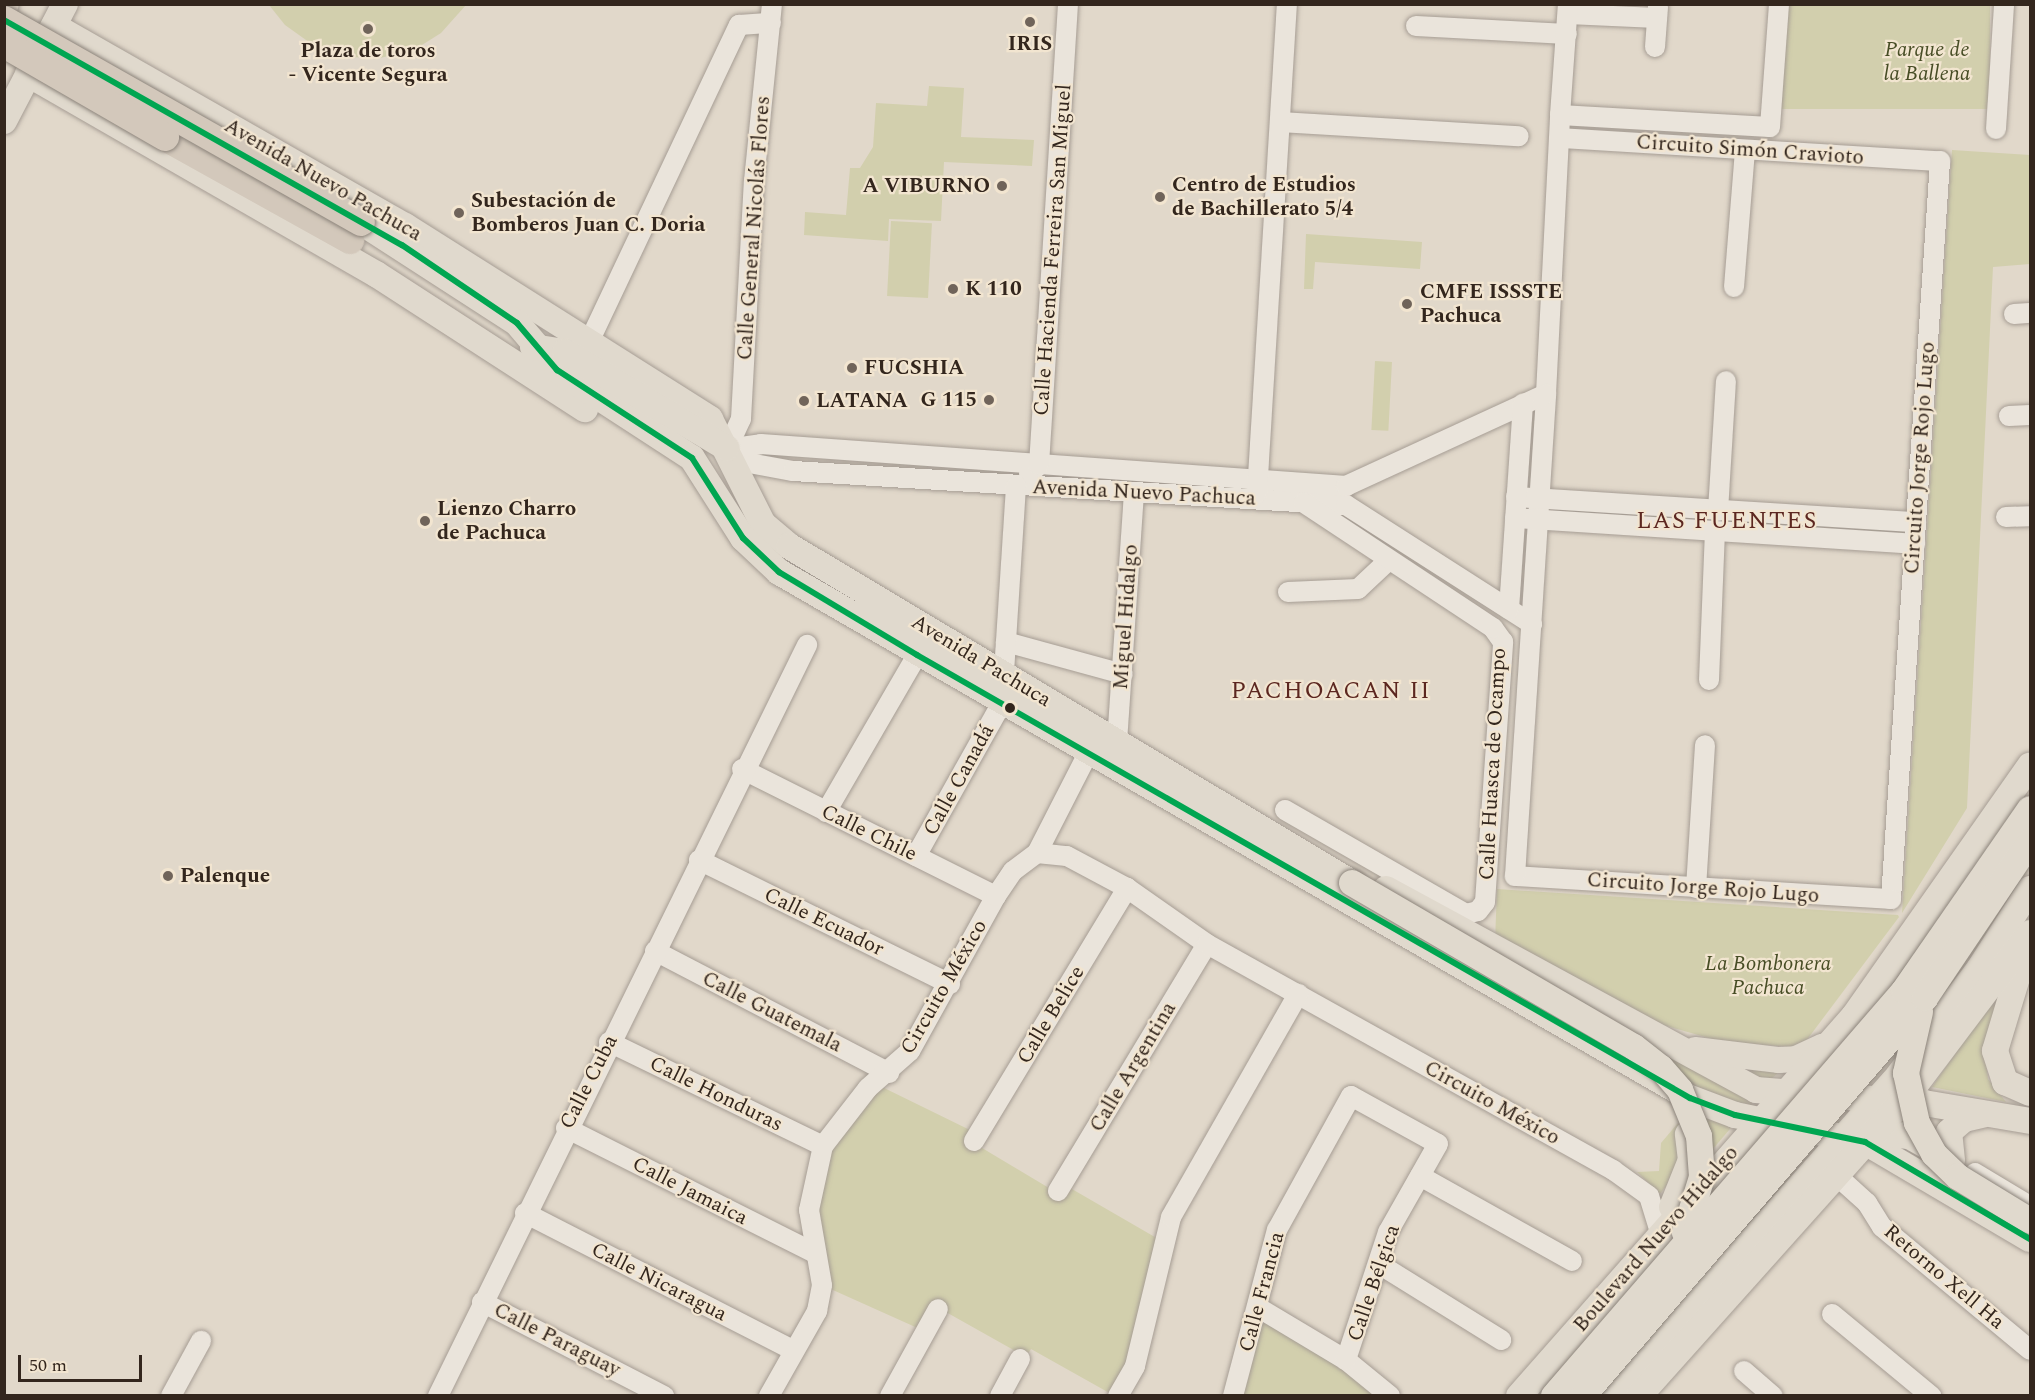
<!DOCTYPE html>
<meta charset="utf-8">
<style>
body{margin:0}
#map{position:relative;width:2035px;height:1400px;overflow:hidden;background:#e1d8ca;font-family:Spectral,serif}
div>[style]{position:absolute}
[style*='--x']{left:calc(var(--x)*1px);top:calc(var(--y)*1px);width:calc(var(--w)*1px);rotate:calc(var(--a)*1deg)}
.green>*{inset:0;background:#d2cfad;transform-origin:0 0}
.roads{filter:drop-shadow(0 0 2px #a69d94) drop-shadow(0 0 2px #a69d94)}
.minor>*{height:20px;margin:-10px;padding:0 10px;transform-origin:10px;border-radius:10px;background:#eae4db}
.major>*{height:26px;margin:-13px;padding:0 13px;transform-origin:13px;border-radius:13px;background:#e0d9cd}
.highway>*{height:28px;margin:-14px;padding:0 14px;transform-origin:14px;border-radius:14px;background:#d3c8bb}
.bridges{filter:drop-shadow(0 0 2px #8b837a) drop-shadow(0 0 2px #8b837a)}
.major-bridge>*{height:26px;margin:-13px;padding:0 13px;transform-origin:13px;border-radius:13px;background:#e0d9cd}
.highway-bridge>*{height:28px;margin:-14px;padding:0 14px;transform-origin:14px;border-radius:14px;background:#d3c8bb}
.bus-1>*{height:6px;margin:-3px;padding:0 3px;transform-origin:3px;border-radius:3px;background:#00a651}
.dots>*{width:16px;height:16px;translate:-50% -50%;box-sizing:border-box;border:3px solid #f2e5d0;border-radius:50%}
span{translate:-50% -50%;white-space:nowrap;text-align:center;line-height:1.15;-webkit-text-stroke:4.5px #f2e5d0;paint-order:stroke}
.poi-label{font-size:21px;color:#33261d;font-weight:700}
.left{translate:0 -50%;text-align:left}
.right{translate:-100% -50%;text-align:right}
.park-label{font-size:21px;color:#474d25;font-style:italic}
.street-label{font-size:21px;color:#33261d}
.quarter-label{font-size:24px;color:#5c2720;letter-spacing:1.5px}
.frame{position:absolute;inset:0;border:6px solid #33261d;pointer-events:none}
.scale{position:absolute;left:18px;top:1355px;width:124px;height:27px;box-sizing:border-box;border:3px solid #33261d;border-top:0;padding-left:8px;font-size:18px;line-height:21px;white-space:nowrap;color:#33261d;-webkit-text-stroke:4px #f2e5d0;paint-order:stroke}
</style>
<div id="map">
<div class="green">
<div style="clip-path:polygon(269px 5px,466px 5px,441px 33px,414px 50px,380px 58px,346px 57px,313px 45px,285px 25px)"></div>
<div style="left:1780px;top:5px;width:210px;height:104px"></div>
<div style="clip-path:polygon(929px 86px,964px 88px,961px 137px,1034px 140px,1032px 166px,944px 162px,941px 221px,889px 219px,888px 241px,804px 235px,805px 212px,846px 215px,850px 168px,860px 168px,873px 147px,876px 103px,927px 106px)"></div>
<div style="clip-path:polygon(1952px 150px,2030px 155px,2030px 264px,1993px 267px,1967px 808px,1902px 913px)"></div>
<div style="left:891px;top:221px;width:41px;height:75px;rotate:3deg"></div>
<div style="clip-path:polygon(1306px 234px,1422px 242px,1420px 269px,1315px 262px,1313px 289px,1304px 289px)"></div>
<div style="left:1375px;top:361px;width:17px;height:69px;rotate:3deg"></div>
<div style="clip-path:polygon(1497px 889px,1898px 915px,1899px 917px,1806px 1041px,1789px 1047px,1719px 1041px,1618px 1012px,1495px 942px)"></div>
<div style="clip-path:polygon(2009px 976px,1984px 1046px,1988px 1079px,2006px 1102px,1932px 1087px)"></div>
<div style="clip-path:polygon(1635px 1033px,1753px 1101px,1751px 1105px,1695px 1091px)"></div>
<div style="clip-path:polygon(1727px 1064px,1784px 1067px,1768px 1082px)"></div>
<div style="clip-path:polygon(876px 1084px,976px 1133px,972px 1142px,1059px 1194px,1065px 1185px,1160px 1240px,1148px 1335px,1113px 1395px,1031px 1349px,1026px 1357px,937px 1307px,922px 1330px,824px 1286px,811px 1210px,825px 1145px)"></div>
<div style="clip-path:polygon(1688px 1106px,1735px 1123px,1707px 1156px)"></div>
<div style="clip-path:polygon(1678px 1123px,1683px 1133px,1677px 1172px,1660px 1194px,1637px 1172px,1659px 1171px,1661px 1143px)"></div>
<div style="clip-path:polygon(1259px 1308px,1390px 1396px,1233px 1396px)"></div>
</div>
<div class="roads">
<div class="minor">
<div style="--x:1568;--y:14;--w:89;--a:2.6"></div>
<div style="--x:1416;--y:26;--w:151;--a:3"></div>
<div style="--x:1655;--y:47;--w:40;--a:-85.7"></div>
<div style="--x:1560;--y:115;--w:210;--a:3.3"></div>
<div style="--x:1770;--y:127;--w:123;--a:-85.8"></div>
<div style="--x:1280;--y:122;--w:239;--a:3.4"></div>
<div style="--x:1996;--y:129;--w:125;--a:-86.3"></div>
<div style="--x:1560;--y:138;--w:381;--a:3.5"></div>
<div style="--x:1940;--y:161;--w:740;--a:93.8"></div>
<div style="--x:1891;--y:899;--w:377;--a:-176.5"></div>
<div style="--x:1515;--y:876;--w:483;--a:-86.3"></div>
<div style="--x:1546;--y:394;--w:279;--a:-87.1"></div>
<div style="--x:1560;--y:115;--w:111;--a:-85.9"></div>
<div style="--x:1734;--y:287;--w:137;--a:-85.4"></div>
<div style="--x:2014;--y:314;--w:16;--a:-4"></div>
<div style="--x:589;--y:342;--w:351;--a:-64.7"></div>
<div style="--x:739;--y:25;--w:32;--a:-4"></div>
<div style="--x:2009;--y:416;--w:21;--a:-3"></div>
<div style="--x:727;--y:449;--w:26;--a:32"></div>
<div style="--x:749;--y:463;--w:45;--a:10.3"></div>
<div style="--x:793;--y:471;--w:554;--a:3.52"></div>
<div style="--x:1346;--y:505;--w:221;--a:32.6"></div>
<div style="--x:727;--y:449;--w:34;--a:-8"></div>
<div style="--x:761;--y:444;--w:587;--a:4.11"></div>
<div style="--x:1346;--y:486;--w:220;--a:-24.7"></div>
<div style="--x:727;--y:449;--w:33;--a:-65"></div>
<div style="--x:741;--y:419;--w:238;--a:-86.9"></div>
<div style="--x:754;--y:181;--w:178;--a:-84.2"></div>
<div style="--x:1029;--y:474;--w:13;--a:-42"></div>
<div style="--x:1039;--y:465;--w:462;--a:-86.4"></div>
<div style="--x:1257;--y:493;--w:490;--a:-86.5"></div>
<div style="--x:1516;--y:497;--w:401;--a:3.6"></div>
<div style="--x:1718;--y:511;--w:130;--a:-86.5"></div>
<div style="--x:2006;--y:517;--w:24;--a:-2"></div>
<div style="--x:1515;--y:518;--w:401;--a:3.7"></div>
<div style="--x:1288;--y:592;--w:70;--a:-2.5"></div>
<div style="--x:1358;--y:589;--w:42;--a:-43.1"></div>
<div style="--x:1509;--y:609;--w:206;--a:-86.1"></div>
<div style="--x:1006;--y:642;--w:121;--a:15.3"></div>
<div style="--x:1709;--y:680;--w:148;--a:-87.7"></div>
<div style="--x:1117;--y:742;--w:250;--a:-86.1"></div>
<div style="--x:742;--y:769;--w:284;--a:26.6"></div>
<div style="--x:1285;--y:810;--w:209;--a:29.9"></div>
<div style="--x:1466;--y:914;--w:12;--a:-14"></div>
<div style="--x:1478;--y:911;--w:11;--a:-52"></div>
<div style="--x:1485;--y:902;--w:261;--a:-86"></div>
<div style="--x:1503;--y:642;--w:17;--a:-126"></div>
<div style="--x:1493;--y:628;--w:227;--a:-146.5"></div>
<div style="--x:826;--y:812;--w:181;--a:-59.9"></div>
<div style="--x:1037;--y:853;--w:103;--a:-62.9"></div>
<div style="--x:916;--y:856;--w:176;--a:-60.7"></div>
<div style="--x:1002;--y:703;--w:217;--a:-86.3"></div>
<div style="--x:699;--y:860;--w:280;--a:26.3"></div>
<div style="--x:1696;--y:888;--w:143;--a:-86.4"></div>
<div style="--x:655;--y:951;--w:264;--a:27.5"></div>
<div style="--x:609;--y:1042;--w:238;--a:25.9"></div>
<div style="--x:566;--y:1128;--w:278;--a:26.7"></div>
<div style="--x:974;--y:1141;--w:296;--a:-58.8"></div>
<div style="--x:1975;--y:1173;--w:64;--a:31"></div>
<div style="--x:1836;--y:1175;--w:42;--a:42.1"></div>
<div style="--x:1867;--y:1203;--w:28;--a:58"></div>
<div style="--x:1882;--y:1227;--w:192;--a:39.7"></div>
<div style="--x:1420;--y:1176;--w:174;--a:29.2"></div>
<div style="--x:1058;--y:1191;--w:288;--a:-58.9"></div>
<div style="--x:525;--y:1213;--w:301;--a:27.1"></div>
<div style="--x:1379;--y:1264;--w:144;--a:31.9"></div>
<div style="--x:482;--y:1302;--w:205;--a:27.3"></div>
<div style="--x:1259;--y:1308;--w:101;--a:30.9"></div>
<div style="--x:1346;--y:1360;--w:57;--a:39.3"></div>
<div style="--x:1832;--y:1314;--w:129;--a:39.6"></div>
<div style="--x:1744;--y:1371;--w:38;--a:41"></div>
<div style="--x:171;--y:1396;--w:63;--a:-61.4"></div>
<div style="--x:438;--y:1396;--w:837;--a:-63.83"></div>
<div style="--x:769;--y:1396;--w:98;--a:-60.5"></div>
<div style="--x:817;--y:1311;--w:26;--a:-79"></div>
<div style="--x:822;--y:1285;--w:76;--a:-99.8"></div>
<div style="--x:809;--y:1210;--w:66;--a:-77.7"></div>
<div style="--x:823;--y:1146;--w:73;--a:-52.2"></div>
<div style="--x:868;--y:1088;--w:56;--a:-41.4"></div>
<div style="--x:910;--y:1051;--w:177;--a:-61"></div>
<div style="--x:996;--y:896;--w:30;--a:-56"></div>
<div style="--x:1013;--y:871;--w:30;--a:-37"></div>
<div style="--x:1037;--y:853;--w:30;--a:6"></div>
<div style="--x:1067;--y:856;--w:68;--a:28.1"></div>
<div style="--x:1127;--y:888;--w:98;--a:35"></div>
<div style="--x:1207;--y:944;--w:465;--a:29.1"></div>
<div style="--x:1613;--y:1170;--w:44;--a:35.8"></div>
<div style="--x:1649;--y:1196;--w:39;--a:73"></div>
<div style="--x:890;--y:1396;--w:99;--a:-61.1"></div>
<div style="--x:1000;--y:1396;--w:42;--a:-61.6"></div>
<div style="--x:1118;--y:1396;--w:34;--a:-60"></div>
<div style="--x:1135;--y:1366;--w:153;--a:-76.4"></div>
<div style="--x:1171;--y:1217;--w:257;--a:-60.3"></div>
<div style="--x:1233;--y:1396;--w:172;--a:-75.2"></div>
<div style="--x:1277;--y:1230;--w:153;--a:-61.1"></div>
<div style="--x:1351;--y:1096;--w:99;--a:28.9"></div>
<div style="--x:1438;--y:1144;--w:101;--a:119.6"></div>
<div style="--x:1388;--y:1232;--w:135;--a:108.2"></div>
</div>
<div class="major">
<div style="--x:54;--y:26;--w:404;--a:29.7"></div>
<div style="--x:405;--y:226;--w:361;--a:32.3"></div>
<div style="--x:710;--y:419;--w:118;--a:63.2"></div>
<div style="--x:763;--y:524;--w:34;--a:40"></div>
<div style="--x:789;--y:546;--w:656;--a:30.9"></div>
<div style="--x:28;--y:74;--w:401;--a:29.9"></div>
<div style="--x:376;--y:274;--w:249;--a:32.9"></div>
<div style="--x:4;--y:121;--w:132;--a:-62.5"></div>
<div style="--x:361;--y:222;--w:186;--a:32.9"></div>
<div style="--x:517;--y:323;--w:62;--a:49.6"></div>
<div style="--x:557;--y:370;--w:161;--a:33.1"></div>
<div style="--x:692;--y:458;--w:95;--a:57.5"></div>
<div style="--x:743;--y:538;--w:50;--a:43.4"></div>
<div style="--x:779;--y:572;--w:1052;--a:30"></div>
<div style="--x:1690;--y:1098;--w:48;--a:20.7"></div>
<div style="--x:1735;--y:1115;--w:133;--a:11.7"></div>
<div style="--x:1865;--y:1142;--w:191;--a:30.5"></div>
<div style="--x:533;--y:347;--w:32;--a:9"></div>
<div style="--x:565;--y:352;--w:188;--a:30.7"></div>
<div style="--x:1386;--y:889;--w:421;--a:28.5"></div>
<div style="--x:1756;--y:1090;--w:169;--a:4.4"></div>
<div style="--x:1924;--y:1103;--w:108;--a:9.6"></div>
<div style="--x:2023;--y:958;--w:97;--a:106.8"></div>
<div style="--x:1995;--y:1051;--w:33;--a:72"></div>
<div style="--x:2005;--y:1082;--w:27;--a:24"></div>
<div style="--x:1695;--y:1050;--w:85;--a:6.8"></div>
<div style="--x:1779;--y:1060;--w:17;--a:-3"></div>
<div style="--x:1796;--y:1059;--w:29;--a:-25"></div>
<div style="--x:1865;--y:1142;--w:22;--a:-21"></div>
<div style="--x:1886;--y:1134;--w:23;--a:5"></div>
<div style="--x:1909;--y:1136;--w:35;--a:29"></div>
<div style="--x:1952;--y:1160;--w:28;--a:-96"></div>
<div style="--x:1949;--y:1132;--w:20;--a:-41"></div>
<div style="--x:1964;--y:1119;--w:22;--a:-13"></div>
<div style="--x:1672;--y:1207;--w:51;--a:-68"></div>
<div style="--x:1691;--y:1160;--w:26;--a:-97"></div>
<div style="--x:1519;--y:1396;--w:507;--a:-48.6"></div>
<div style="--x:1854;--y:1016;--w:306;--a:-54.9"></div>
<div style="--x:1613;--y:1396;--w:422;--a:-48.3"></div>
<div style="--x:1894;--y:1081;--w:141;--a:-52.8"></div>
<div style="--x:1979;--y:969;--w:95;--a:-57.5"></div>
<div style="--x:1639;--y:1396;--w:397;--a:-48.2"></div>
<div style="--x:1904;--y:1100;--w:209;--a:-53"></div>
</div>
<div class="highway">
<div style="--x:4;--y:5;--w:1;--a:-45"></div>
<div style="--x:165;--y:137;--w:212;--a:29.1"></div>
</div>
</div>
<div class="bridges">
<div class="major-bridge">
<div style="--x:1352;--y:883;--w:326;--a:30.2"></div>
<div style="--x:1634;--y:1047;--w:34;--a:38"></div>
<div style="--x:1661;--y:1068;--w:29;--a:49"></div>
<div style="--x:1680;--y:1090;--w:50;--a:67.6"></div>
<div style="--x:1699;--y:1136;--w:41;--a:85.8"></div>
<div style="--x:1702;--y:1177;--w:58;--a:107.2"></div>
<div style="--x:1920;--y:1012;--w:63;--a:102.9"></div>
<div style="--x:1906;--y:1073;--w:51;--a:77.6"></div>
<div style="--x:1917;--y:1123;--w:35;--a:61"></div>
<div style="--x:1934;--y:1154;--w:33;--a:44"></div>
<div style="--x:1958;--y:1177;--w:84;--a:31.4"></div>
<div style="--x:1554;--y:1396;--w:535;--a:-49.17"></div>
<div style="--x:1904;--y:991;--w:221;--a:-55.3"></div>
<div style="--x:1583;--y:1396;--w:525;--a:-49.33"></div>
<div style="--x:1925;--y:998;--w:188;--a:-56.1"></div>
</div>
<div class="highway-bridge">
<div style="--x:4;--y:20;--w:410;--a:29.5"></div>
<div style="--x:4;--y:44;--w:186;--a:30"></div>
</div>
</div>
<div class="bus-1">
<div style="--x:4;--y:20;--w:457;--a:29.5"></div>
<div style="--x:402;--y:245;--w:139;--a:34.1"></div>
<div style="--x:517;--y:323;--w:62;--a:49.6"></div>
<div style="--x:557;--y:370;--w:161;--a:33.1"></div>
<div style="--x:692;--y:458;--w:95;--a:57.5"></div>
<div style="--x:743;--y:538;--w:50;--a:43.4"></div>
<div style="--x:779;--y:572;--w:161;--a:31"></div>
<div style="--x:917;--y:655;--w:891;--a:29.82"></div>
<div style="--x:1690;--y:1098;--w:48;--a:20.7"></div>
<div style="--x:1735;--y:1115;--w:133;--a:11.7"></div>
<div style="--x:1865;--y:1142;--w:191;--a:30.5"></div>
</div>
<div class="dots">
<div style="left:1030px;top:22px;background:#70645a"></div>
<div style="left:368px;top:29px;background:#70645a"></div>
<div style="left:1002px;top:186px;background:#70645a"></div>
<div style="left:1160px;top:197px;background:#70645a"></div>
<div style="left:459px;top:213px;background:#70645a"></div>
<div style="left:953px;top:289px;background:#70645a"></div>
<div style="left:1407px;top:304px;background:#70645a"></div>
<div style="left:852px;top:368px;background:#70645a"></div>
<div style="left:989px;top:400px;background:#70645a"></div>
<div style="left:804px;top:401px;background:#70645a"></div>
<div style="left:425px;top:521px;background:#70645a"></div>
<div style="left:1010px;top:708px;background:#33261d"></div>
<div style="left:168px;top:876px;background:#70645a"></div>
</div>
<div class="poi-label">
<span style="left:1030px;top:44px">IRIS</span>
<span style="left:368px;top:63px">Plaza de toros<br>- Vicente Segura</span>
<span class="left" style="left:1172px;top:197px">Centro de Estudios<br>de Bachillerato 5/4</span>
<span class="right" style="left:990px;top:186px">A VIBURNO</span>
<span class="left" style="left:471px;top:213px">Subestación de<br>Bomberos Juan C. Doria</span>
<span class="left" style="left:965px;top:289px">K 110</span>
<span class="left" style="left:1420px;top:304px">CMFE ISSSTE<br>Pachuca</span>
<span class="left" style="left:864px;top:368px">FUCSHIA</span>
<span class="right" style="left:977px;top:400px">G 115</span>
<span class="left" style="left:816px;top:401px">LATANA</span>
<span class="left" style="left:437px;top:521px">Lienzo Charro<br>de Pachuca</span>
<span class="left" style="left:180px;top:876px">Palenque</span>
</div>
<div class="park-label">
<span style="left:1927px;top:62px">Parque de<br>la Ballena</span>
<span style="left:1768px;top:976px">La Bombonera<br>Pachuca</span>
</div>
<div class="street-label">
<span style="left:1750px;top:150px;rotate:4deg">Circuito Simón Cravioto</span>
<span style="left:323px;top:180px;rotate:30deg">Avenida Nuevo Pachuca</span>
<span style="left:754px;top:228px;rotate:-86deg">Calle General Nicolás Flores</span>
<span style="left:1053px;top:250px;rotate:-86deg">Calle Hacienda Ferreira San Miguel</span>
<span style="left:1920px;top:458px;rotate:-86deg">Circuito Jorge Rojo Lugo</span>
<span style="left:1144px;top:493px;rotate:3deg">Avenida Nuevo Pachuca</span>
<span style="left:1126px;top:617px;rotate:-86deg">Miguel Hidalgo</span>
<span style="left:981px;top:661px;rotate:31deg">Avenida Pachuca</span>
<span style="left:1493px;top:764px;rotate:-87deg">Calle Huasca de Ocampo</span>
<span style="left:959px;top:780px;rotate:-61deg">Calle Canadá</span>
<span style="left:869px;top:833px;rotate:26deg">Calle Chile</span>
<span style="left:1703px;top:888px;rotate:4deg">Circuito Jorge Rojo Lugo</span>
<span style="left:824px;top:922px;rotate:26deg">Calle Ecuador</span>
<span style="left:944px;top:987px;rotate:-60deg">Circuito México</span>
<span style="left:772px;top:1012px;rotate:27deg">Calle Guatemala</span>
<span style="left:1051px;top:1015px;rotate:-59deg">Calle Belice</span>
<span style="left:1133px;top:1067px;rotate:-59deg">Calle Argentina</span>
<span style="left:589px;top:1082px;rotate:-63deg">Calle Cuba</span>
<span style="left:716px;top:1094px;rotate:26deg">Calle Honduras</span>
<span style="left:1492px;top:1103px;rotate:29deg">Circuito México</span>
<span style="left:690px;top:1191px;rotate:27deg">Calle Jamaica</span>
<span style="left:1656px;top:1239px;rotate:-49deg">Boulevard Nuevo Hidalgo</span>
<span style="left:1944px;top:1277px;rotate:40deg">Retorno Xell Ha</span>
<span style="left:659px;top:1282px;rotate:27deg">Calle Nicaragua</span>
<span style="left:1374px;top:1283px;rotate:-71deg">Calle Bélgica</span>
<span style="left:1262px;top:1292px;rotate:-75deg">Calle Francia</span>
<span style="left:557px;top:1340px;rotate:27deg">Calle Paraguay</span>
</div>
<div class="quarter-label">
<span style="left:1727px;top:522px">LAS FUENTES</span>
<span style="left:1331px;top:692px">PACHOACAN II</span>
</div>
<div class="frame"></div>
<div class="scale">50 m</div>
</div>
